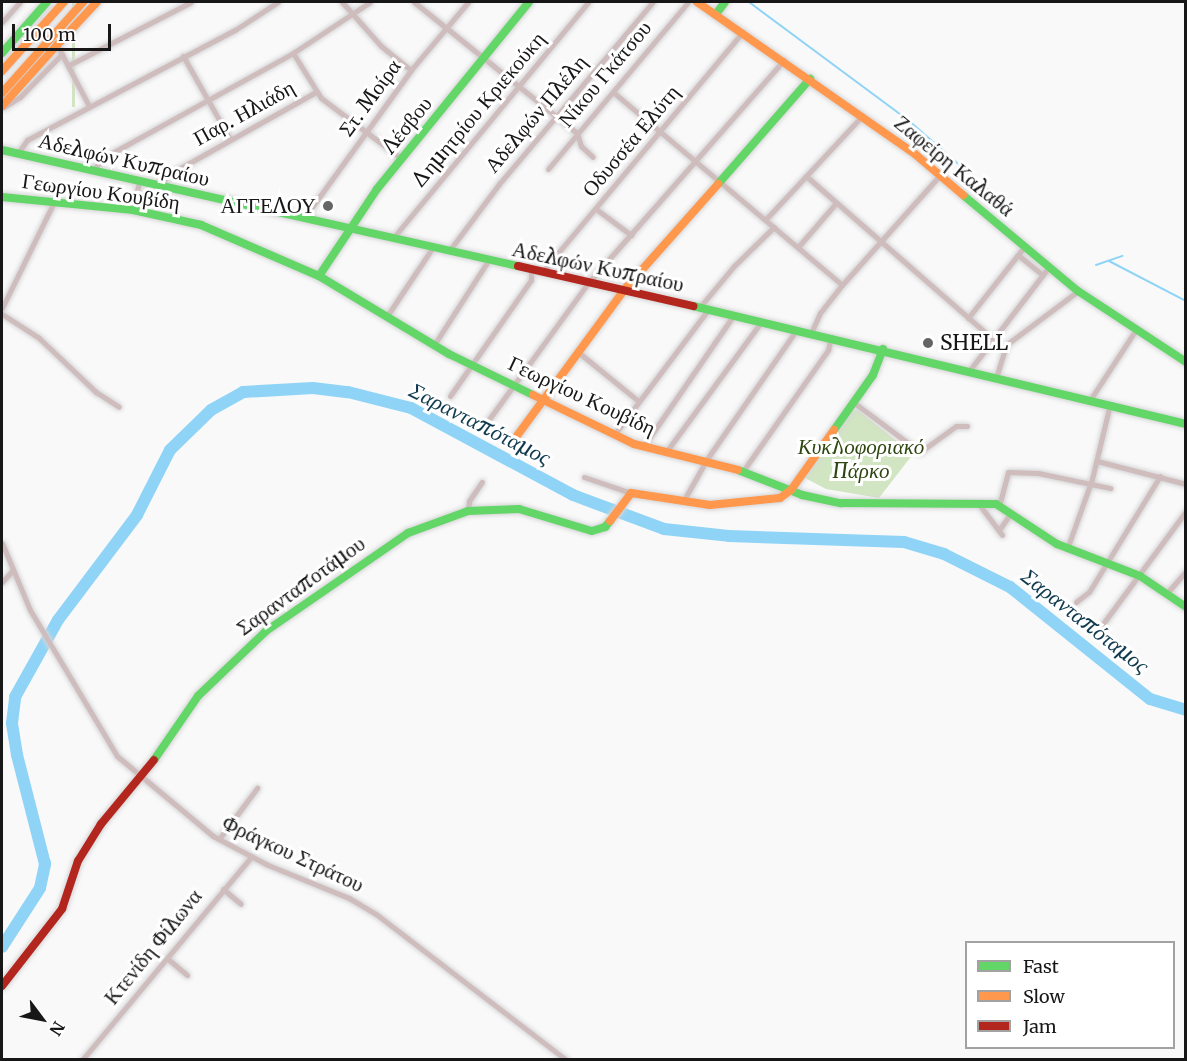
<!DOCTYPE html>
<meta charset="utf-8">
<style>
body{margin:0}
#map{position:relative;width:1187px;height:1061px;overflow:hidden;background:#f9f9fa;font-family:Merriweather,serif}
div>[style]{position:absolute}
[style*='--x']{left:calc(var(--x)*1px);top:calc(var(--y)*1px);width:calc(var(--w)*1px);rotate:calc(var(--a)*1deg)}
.green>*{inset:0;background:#d2e5c2;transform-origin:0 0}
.stream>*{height:2px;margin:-1px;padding:0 1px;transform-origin:1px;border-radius:1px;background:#8fd4f6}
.river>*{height:12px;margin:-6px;padding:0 6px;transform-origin:6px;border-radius:6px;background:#8fd4f6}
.roads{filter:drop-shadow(0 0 2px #d5d5d6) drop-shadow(0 0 2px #d5d5d6)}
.street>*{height:5px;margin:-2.5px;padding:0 2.5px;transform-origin:2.5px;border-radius:2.5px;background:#cfbcbd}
.fast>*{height:8px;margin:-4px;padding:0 4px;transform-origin:4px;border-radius:4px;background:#63d668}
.slow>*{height:8px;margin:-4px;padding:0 4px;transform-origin:4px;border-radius:4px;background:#ff974d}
.jam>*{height:8px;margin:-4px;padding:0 4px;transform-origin:4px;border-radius:4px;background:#b3261e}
.dots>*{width:16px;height:16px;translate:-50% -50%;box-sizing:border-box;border:3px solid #fff;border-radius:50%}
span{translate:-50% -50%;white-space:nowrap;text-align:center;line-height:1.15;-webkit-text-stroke:6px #fff;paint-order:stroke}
.street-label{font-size:21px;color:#171718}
.poi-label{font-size:21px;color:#171718}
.right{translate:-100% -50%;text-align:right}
.left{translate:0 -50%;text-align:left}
.park-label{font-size:21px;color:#2d460e;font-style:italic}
.water-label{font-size:22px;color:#103b4f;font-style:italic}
.frame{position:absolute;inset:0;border:3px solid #171718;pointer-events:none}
.legend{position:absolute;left:965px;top:941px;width:210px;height:108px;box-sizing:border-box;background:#fff;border:2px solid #a2a2a3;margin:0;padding:8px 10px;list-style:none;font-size:18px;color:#171718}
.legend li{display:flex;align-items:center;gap:12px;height:30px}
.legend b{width:30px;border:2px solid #a2a2a3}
.north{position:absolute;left:12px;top:989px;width:60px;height:60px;-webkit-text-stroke:4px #fff;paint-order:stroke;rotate:122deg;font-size:16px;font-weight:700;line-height:24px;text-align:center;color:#171718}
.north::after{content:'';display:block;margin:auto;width:21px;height:27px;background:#171718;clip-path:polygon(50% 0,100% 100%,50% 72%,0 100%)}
.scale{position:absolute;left:12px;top:24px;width:99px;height:27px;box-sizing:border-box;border:3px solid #171718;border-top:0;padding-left:8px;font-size:18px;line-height:21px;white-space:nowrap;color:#171718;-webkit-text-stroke:4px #fff;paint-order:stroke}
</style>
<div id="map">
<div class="green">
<div style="left:72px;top:2px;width:3px;height:105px"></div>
<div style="clip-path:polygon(858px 410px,913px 454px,879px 498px,826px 489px,805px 478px,806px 470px,850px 411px)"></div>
</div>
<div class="stream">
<div style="--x:749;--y:2;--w:198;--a:36.6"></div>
<div style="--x:908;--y:120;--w:135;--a:41.1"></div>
<div style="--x:1109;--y:261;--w:87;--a:27.5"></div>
<div style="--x:1096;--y:265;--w:28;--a:-19"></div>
</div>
<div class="river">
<div style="--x:2;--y:947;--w:70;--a:-57.2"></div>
<div style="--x:40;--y:888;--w:25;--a:-78"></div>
<div style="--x:45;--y:864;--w:113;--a:-104.4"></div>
<div style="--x:17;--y:755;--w:32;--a:-99"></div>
<div style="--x:12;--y:723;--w:26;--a:-83"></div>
<div style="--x:15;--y:697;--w:88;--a:-60.8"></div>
<div style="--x:58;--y:620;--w:131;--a:-53"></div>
<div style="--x:137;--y:515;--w:73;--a:-63.1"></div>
<div style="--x:170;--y:450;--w:57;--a:-44.3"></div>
<div style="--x:211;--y:410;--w:37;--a:-29"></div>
<div style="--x:243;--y:392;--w:70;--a:-3.3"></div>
<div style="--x:313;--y:388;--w:35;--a:7"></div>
<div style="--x:348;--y:392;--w:65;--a:14.3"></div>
<div style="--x:411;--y:408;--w:184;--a:28.2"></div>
<div style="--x:573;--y:495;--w:97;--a:20.5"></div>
<div style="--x:664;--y:529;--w:65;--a:6.1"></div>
<div style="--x:729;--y:536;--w:175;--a:2"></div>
<div style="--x:904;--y:542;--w:42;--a:16.7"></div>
<div style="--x:944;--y:554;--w:74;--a:26.6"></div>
<div style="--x:1010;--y:587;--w:179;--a:38.7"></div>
<div style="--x:1150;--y:699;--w:38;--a:17"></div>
</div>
<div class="roads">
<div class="street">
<div style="--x:342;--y:2;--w:59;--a:48.4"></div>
<div style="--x:381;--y:46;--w:38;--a:39"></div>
<div style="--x:414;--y:2;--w:209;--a:38.8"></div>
<div style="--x:577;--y:133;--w:14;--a:73"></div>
<div style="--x:581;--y:146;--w:16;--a:43"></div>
<div style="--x:2;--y:22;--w:27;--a:-48"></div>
<div style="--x:57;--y:45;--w:69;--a:62.3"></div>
<div style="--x:293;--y:53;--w:53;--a:58.1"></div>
<div style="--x:321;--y:98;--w:101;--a:37"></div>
<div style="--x:183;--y:56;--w:95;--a:60.5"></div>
<div style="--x:69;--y:65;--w:137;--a:-27.3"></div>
<div style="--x:613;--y:92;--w:299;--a:40.1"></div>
<div style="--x:4;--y:107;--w:19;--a:-32"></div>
<div style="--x:20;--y:97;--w:60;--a:-45.7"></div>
<div style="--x:18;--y:153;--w:16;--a:-55"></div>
<div style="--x:27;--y:140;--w:235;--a:-27.9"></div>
<div style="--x:235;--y:30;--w:51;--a:-33.1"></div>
<div style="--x:548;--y:169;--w:218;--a:-50"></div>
<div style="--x:93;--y:170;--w:16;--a:-50"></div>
<div style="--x:103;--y:158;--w:217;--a:-28.9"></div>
<div style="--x:293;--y:53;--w:92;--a:-33.5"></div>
<div style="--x:806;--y:176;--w:248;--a:41.1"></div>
<div style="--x:160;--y:186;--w:14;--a:-54"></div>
<div style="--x:168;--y:175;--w:170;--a:-29.3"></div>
<div style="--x:596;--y:209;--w:44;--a:36.6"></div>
<div style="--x:133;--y:210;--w:30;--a:-78"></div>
<div style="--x:304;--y:218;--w:183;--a:-54.1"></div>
<div style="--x:411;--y:70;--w:89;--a:-50"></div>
<div style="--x:766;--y:219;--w:141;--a:-47"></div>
<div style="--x:393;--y:238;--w:306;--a:-50.4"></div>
<div style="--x:798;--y:247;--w:58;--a:-49.2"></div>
<div style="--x:449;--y:251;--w:84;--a:-53.3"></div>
<div style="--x:499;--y:184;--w:238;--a:-49.8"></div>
<div style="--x:1018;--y:255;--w:32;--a:39"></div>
<div style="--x:542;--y:272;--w:313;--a:-50.1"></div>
<div style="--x:2;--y:308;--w:118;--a:-63.9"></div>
<div style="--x:699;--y:308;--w:55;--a:-50.2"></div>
<div style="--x:734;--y:266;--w:56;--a:-44.3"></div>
<div style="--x:2;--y:314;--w:44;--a:33"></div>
<div style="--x:39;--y:338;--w:79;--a:43.5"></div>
<div style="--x:96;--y:392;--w:27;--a:33"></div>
<div style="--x:387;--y:316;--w:83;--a:-56.3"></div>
<div style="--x:968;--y:318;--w:90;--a:-51.7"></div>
<div style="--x:811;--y:333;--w:22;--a:-66"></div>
<div style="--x:820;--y:313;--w:36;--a:-52"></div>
<div style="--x:842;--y:285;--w:149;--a:-48.3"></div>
<div style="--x:434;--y:345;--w:100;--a:-57.3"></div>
<div style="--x:578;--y:352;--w:76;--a:39.1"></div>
<div style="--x:969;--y:371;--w:130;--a:-52.5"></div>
<div style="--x:996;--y:378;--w:34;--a:-73"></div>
<div style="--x:1006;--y:345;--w:90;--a:-36.9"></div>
<div style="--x:450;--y:396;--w:141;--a:-55.1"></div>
<div style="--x:531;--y:280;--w:9;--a:-90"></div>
<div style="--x:1090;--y:400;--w:82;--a:-56.9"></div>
<div style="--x:853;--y:402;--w:84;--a:36.7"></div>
<div style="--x:920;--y:452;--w:44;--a:-35.8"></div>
<div style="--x:956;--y:426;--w:11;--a:0"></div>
<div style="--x:487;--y:422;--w:172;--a:-54"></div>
<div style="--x:588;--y:283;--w:297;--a:-48.7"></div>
<div style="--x:614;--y:435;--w:156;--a:-53.1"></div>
<div style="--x:643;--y:447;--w:159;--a:-55.5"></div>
<div style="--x:666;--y:452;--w:161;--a:-53.8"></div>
<div style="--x:1097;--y:461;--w:92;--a:14.5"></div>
<div style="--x:743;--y:471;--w:148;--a:-54.9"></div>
<div style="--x:828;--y:350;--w:13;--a:-77"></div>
<div style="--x:584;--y:477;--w:50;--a:18.8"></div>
<div style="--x:684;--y:500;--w:47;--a:-60.7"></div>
<div style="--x:707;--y:459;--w:158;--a:-55.3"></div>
<div style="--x:978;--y:503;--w:40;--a:53"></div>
<div style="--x:999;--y:506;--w:35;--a:-75"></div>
<div style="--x:1008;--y:472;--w:30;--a:2"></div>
<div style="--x:1038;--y:473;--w:74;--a:11.8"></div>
<div style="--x:468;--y:511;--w:10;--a:-84"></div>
<div style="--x:469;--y:501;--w:23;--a:-56"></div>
<div style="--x:999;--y:530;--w:21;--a:-55"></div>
<div style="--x:2;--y:543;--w:73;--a:67.3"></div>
<div style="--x:30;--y:610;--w:170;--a:59.2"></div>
<div style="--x:117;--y:756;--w:125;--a:39.8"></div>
<div style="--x:213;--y:836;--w:62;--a:27.8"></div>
<div style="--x:268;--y:865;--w:87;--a:22.2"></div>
<div style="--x:349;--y:898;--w:31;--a:31"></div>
<div style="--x:376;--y:914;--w:240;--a:37.5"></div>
<div style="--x:1067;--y:549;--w:74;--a:-70.3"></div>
<div style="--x:1092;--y:479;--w:77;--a:-76.5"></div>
<div style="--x:2;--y:582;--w:15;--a:-48"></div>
<div style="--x:1167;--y:593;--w:29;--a:-49"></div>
<div style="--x:1076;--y:602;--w:16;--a:-38"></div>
<div style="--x:1089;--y:592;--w:136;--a:-58.5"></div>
<div style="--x:1102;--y:625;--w:142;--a:-53.6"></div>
<div style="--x:219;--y:839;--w:64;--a:-53.3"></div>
<div style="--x:223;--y:889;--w:23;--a:40"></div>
<div style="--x:168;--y:959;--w:25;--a:40"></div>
<div style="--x:82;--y:1060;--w:264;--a:-50.2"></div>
</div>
<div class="fast">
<div style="--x:716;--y:14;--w:15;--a:-53"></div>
<div style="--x:2;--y:53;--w:68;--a:-48.6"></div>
<div style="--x:2;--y:150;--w:529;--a:12.67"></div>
<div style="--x:718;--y:184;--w:140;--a:-48.8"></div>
<div style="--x:963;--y:195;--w:150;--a:39.9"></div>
<div style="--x:1078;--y:291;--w:129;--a:33.3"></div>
<div style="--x:2;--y:197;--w:132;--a:5.7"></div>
<div style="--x:133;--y:210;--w:70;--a:12.4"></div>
<div style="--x:201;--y:225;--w:129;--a:23.4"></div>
<div style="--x:319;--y:276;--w:152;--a:31"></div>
<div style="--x:449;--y:354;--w:93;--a:26"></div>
<div style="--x:319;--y:276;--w:105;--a:-56.3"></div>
<div style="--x:377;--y:189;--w:241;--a:-50.9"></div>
<div style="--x:693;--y:306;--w:507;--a:13.46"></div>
<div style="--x:834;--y:430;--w:67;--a:-54.7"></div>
<div style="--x:873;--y:375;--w:28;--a:-69"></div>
<div style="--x:738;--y:470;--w:69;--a:21.3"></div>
<div style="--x:802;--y:495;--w:40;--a:12"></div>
<div style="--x:841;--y:503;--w:155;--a:0.4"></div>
<div style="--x:996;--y:504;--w:73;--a:33.3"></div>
<div style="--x:1057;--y:544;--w:89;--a:21.1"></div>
<div style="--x:1140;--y:576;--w:55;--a:34"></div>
<div style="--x:154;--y:760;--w:78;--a:-55.5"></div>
<div style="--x:198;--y:696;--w:94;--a:-43.7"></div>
<div style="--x:266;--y:631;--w:173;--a:-34.6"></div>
<div style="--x:408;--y:533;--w:64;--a:-20.1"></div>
<div style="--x:468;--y:511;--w:51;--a:-2.2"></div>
<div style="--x:519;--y:509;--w:76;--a:16.8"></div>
<div style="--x:592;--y:531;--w:14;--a:-17"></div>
<div style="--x:605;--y:527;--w:8;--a:-50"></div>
</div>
<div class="slow">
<div style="--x:697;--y:2;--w:267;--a:34.9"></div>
<div style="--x:916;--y:155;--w:62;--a:40.4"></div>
<div style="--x:57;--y:45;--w:59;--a:-47.1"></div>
<div style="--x:2;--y:71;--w:93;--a:-48.1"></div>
<div style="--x:2;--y:93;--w:122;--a:-48.3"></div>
<div style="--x:2;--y:106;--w:82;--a:-48"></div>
<div style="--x:533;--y:395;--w:112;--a:25.9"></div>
<div style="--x:634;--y:444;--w:107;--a:14"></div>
<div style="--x:514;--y:440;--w:186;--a:-53.7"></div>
<div style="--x:624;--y:290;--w:142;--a:-48.4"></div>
<div style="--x:610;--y:521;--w:35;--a:-53"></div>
<div style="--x:631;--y:493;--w:80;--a:8.6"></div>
<div style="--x:710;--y:505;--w:70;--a:-5.7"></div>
<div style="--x:780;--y:498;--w:14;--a:-36"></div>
<div style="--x:791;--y:490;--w:74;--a:-54.4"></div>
</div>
<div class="jam">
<div style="--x:518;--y:266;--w:180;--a:12.9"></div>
<div style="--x:2;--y:986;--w:98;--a:-52.1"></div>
<div style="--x:62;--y:909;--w:51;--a:-71.6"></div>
<div style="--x:78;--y:861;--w:44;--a:-58.1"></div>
<div style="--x:101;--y:824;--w:83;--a:-50.4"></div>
</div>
</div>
<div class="dots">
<div style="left:328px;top:206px;background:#666667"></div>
<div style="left:928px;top:343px;background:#666667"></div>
</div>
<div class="street-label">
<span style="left:605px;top:74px;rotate:-50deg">Νίκου Γκάτσου</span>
<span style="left:370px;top:98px;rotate:-54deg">Στ. Μοίρα</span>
<span style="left:478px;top:110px;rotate:-50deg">Δημητρίου Κριεκούκη</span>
<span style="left:244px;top:113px;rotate:-29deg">Παρ. Ηλιάδη</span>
<span style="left:536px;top:114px;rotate:-50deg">Αδελφών Πλέλη</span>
<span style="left:407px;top:125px;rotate:-51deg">Λέσβου</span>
<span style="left:631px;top:141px;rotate:-50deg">Οδυσσέα Ελύτη</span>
<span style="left:124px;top:160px;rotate:13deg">Αδελφών Κυπραίου</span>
<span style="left:954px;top:166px;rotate:39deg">Ζαφείρη Καλαθά</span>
<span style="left:101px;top:192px;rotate:8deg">Γεωργίου Κουβίδη</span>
<span style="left:598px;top:267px;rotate:12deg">Αδελφών Κυπραίου</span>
<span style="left:582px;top:396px;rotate:25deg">Γεωργίου Κουβίδη</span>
<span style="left:301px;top:586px;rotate:-36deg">Σαρανταποτάμου</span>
<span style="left:293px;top:854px;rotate:25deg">Φράγκου Στράτου</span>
<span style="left:153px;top:947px;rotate:-51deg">Κτενίδη Φίλωνα</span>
</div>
<div class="poi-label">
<span class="right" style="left:316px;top:206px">ΑΓΓΕΛΟΥ</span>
<span class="left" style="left:940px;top:343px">SHELL</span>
</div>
<div class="park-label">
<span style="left:861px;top:459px">Κυκλοφοριακό<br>Πάρκο</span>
</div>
<div class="water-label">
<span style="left:480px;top:424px;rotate:27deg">Σαρανταπόταμος</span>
<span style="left:1085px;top:621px;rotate:38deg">Σαρανταπόταμος</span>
</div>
<div class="frame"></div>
<ul class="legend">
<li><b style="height:8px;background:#63d668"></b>Fast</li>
<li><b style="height:8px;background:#ff974d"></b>Slow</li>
<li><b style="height:8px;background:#b3261e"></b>Jam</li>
</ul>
<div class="north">N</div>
<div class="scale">100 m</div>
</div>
